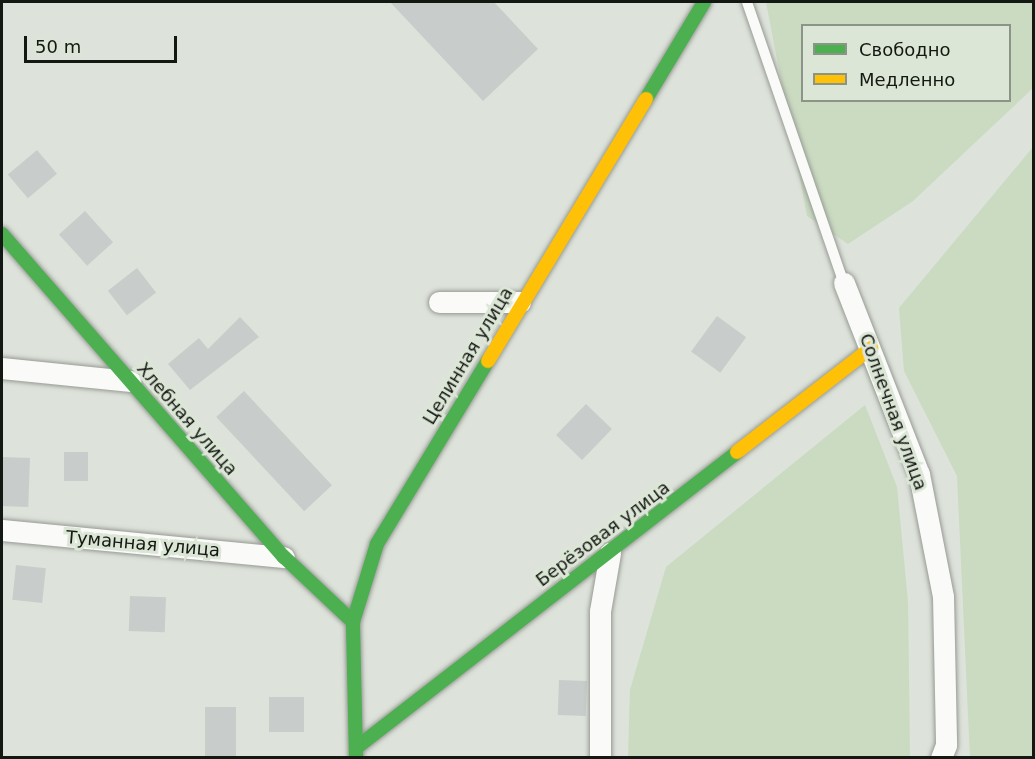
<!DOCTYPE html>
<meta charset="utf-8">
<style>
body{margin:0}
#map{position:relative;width:1035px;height:759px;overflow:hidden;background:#dde2da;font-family:"DejaVu Sans",sans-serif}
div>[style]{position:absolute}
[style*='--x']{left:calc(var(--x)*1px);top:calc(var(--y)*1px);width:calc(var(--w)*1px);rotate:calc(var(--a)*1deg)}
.green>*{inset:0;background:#cadbc1}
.building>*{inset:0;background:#c8cdcc;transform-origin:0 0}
.roads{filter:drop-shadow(0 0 2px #979b95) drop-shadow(0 0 2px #979b95)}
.lane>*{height:10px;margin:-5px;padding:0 5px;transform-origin:5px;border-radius:5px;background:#fafbf9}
.street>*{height:21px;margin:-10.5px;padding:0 10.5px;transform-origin:10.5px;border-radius:10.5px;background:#fafbf9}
.fast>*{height:14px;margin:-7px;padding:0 7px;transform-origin:7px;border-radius:7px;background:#4caf50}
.slow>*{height:14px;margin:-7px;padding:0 7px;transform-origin:7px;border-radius:7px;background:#ffc107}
span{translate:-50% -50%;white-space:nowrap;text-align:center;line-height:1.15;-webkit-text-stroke:6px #dce6d6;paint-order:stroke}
.street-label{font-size:18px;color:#141813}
.frame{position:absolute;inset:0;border:3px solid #141813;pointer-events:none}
.legend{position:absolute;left:801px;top:24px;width:210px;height:78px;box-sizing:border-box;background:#dce6d6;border:2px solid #8c9488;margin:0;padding:8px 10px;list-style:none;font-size:18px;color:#141813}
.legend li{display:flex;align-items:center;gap:12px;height:30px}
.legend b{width:30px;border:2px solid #8c9488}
.scale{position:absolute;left:24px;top:36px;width:153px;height:27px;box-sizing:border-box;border:3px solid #141813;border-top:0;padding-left:8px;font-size:18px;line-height:21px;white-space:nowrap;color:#141813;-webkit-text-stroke:4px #dce6d6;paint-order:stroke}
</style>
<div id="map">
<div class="green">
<div style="clip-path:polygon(evenodd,766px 2px,1033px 2px,1033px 88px,913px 201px,848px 244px,807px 216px,766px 2px,802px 26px,1010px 26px,1010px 100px,802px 100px,802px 26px)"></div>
<div style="clip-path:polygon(1033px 147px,1033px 757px,970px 757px,957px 476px,904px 371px,899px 308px)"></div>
<div style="clip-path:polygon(865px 405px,897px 487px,908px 602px,910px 757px,628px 757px,630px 690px,666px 567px)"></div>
</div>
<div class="building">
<div style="clip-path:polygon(390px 2px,494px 2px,538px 49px,483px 101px)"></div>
<div style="left:37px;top:150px;width:31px;height:38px;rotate:50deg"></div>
<div style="left:85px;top:211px;width:42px;height:35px;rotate:48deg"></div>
<div style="left:137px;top:268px;width:31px;height:37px;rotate:52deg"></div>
<div style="left:717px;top:316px;width:36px;height:44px;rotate:36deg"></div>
<div style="clip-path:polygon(240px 317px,259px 337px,190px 390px,168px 364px,199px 338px,208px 349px)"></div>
<div style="left:244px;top:391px;width:129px;height:38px;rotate:47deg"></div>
<div style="left:586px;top:404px;width:36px;height:43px;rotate:44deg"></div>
<div style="left:64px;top:452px;width:24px;height:29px"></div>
<div style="left:2px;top:457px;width:28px;height:49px;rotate:2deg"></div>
<div style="left:16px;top:565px;width:30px;height:35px;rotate:6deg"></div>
<div style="left:130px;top:596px;width:36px;height:35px;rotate:2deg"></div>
<div style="left:559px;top:680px;width:28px;height:35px;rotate:2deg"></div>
<div style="left:269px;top:697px;width:35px;height:35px"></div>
<div style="left:205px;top:707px;width:31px;height:51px"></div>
</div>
<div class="roads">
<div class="lane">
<div style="--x:747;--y:2;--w:297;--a:71"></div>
</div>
<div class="street">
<div style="--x:844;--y:283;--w:205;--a:68.6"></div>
<div style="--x:919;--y:474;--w:124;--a:78.9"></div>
<div style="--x:943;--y:596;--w:149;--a:88.8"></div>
<div style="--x:946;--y:745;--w:14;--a:111"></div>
<div style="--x:439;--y:302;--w:81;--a:0"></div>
<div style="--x:2;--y:368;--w:129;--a:5.8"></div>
<div style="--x:2;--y:530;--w:283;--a:5.5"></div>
<div style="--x:600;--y:758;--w:147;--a:-90"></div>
<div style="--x:600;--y:611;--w:59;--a:-80.2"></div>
</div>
<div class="fast">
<div style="--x:646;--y:99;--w:113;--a:-59.1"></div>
<div style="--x:2;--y:234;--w:429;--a:48.9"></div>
<div style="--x:284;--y:557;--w:95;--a:43.3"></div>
<div style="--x:356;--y:748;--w:482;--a:-37.8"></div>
<div style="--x:356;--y:758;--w:136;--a:-91.3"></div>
<div style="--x:353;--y:622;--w:82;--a:-72.9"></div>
<div style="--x:377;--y:544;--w:214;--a:-58.8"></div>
</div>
<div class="slow">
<div style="--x:488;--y:361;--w:306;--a:-58.9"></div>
<div style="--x:737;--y:452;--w:170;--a:-37.8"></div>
</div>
</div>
<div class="street-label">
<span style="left:468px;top:356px;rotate:-59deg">Целинная улица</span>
<span style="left:893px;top:412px;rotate:70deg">Солнечная улица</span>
<span style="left:187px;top:419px;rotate:49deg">Хлебная улица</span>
<span style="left:603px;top:534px;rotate:-37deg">Берёзовая улица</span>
<span style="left:143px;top:544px;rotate:5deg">Туманная улица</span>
</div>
<div class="frame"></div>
<ul class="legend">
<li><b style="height:8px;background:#4caf50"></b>Свободно</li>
<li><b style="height:8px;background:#ffc107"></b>Медленно</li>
</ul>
<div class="scale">50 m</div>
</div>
